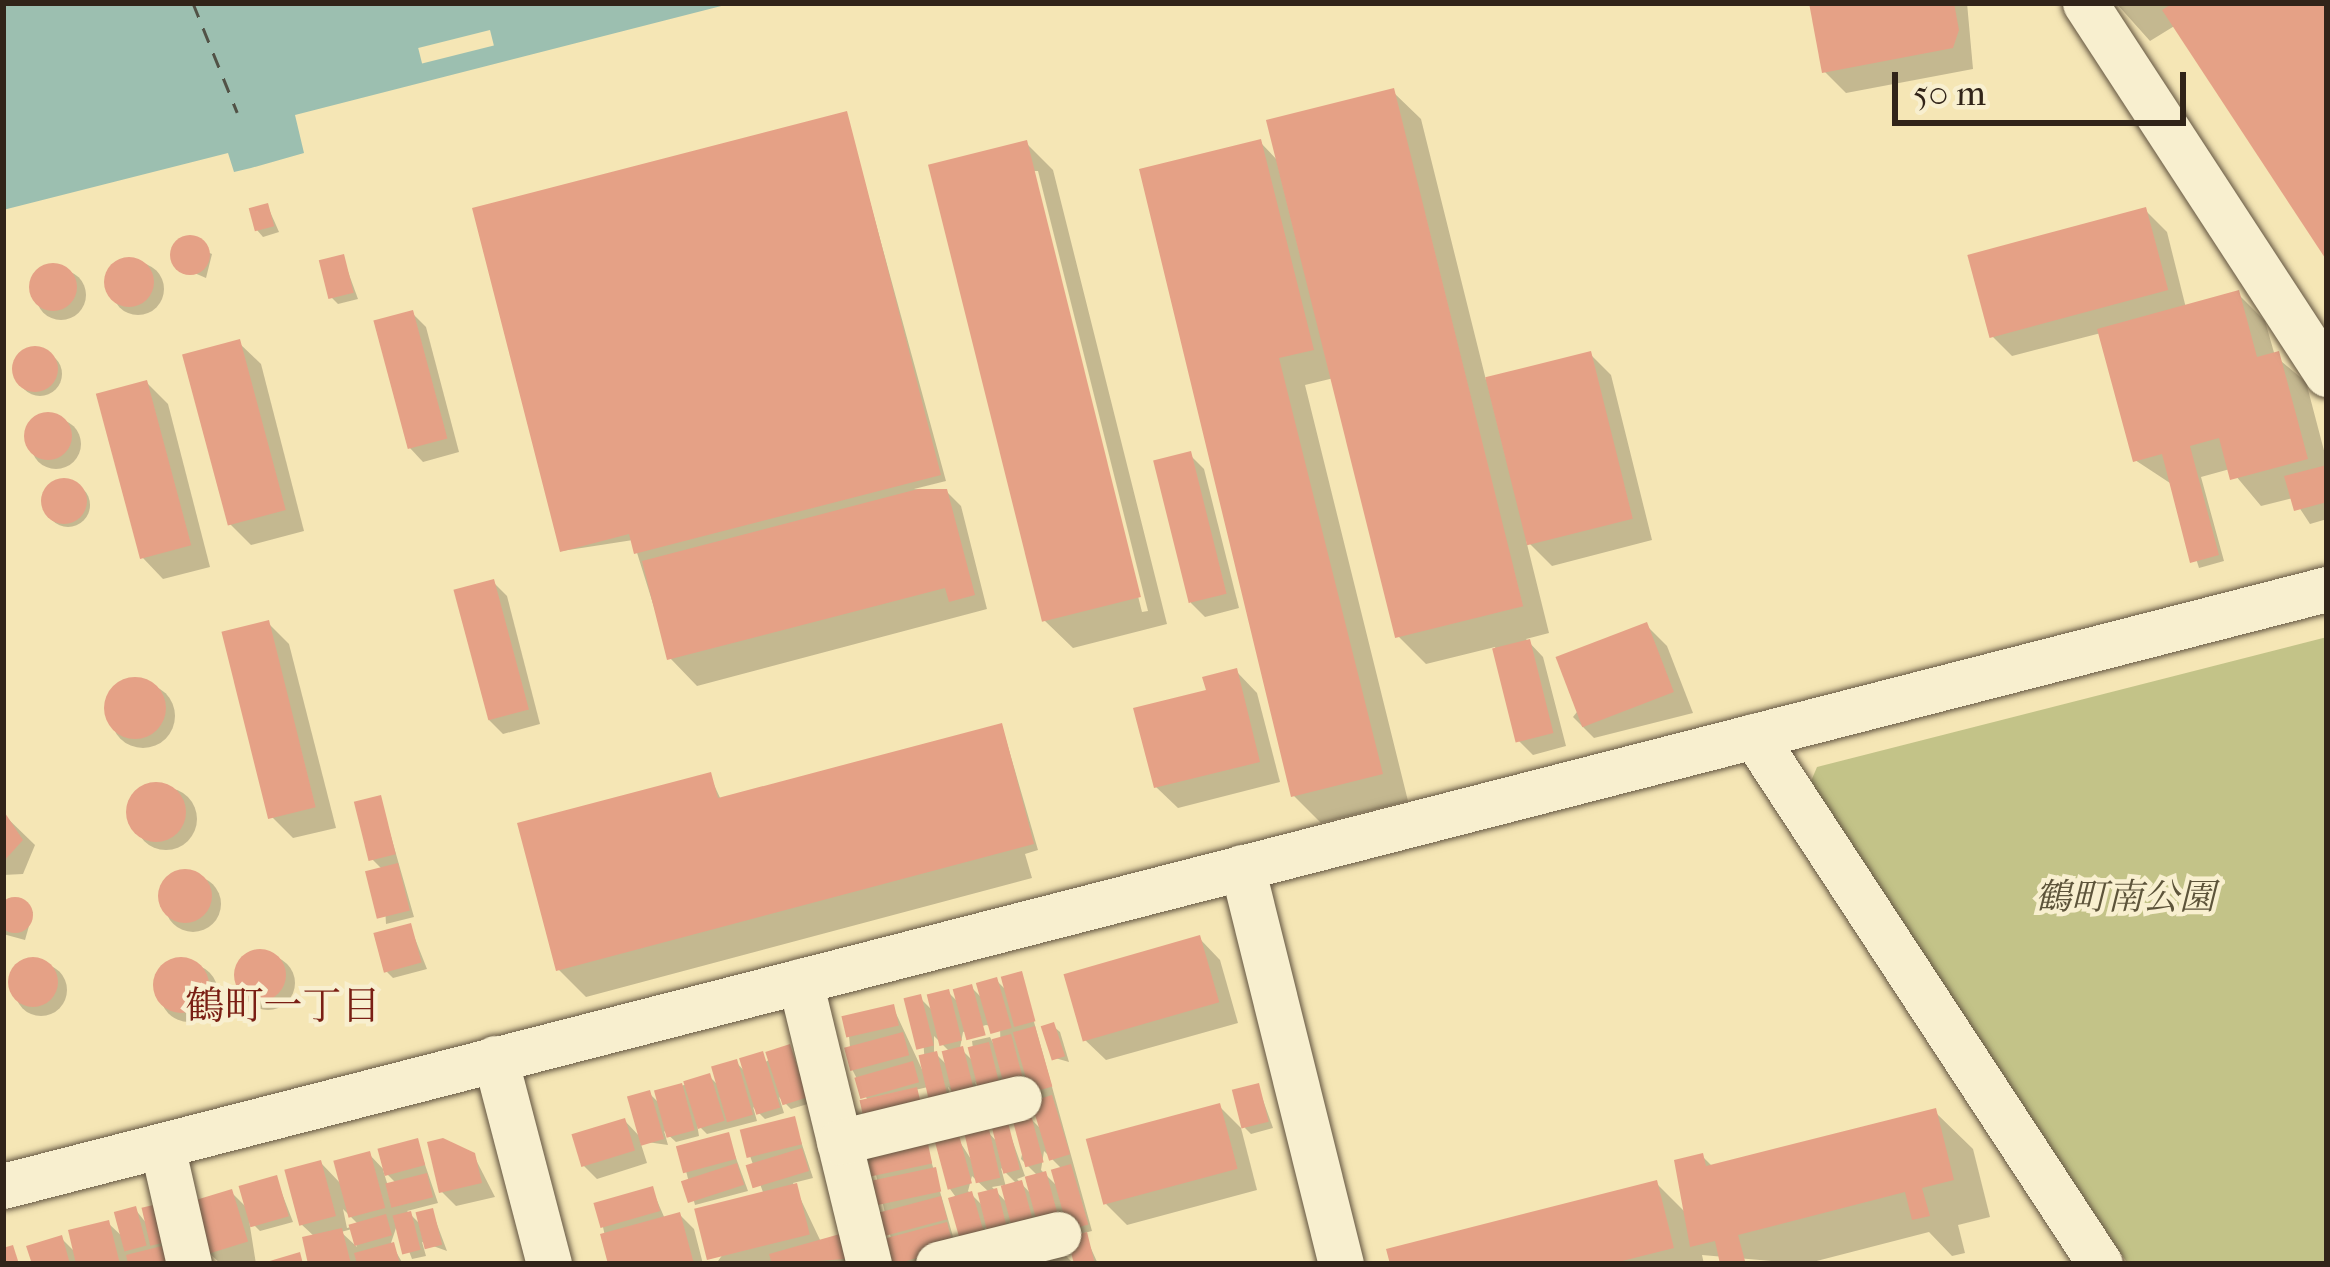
<!DOCTYPE html>
<meta charset="utf-8">
<style>
body{margin:0}
#map{position:relative;width:2330px;height:1267px;overflow:hidden;background:#f5e6b5;font-family:"IM FELL French Canon","Noto Serif JP",serif}
div>[style]{position:absolute}
[style*='--x']{left:calc(var(--x)*1px);top:calc(var(--y)*1px);width:calc(var(--w)*1px);rotate:calc(var(--a)*1deg)}
.green>*{inset:0;background:#c3c388}
.water>*{inset:0;background:#9cbfb0}
.pier>*{inset:0;background:#f5e6b5;transform-origin:0 0}
.shadow>*{inset:0;background:#0003}
.round{border-radius:50%}
.ferry>*{height:3px;margin-top:-1.5px;transform-origin:0;background:repeating-linear-gradient(90deg,#515246 0 15px,transparent 0 27px)}
.building>*{inset:0;background:#e5a186;transform-origin:0 0}
.roads{filter:drop-shadow(0 0 3px #625440) drop-shadow(0 0 3px #625440)}
.minor>*{height:45px;margin:-22.5px;padding:0 22.5px;transform-origin:22.5px;border-radius:22.5px;background:#f8efcf}
span{translate:-50% -50%;white-space:nowrap;text-align:center;line-height:1.15;-webkit-text-stroke:9px #f8efcf;paint-order:stroke}
.park-label{font-size:36px;color:#5d543a;font-style:italic}
.neighbourhood-label{font-size:39px;color:#7a1f14}
.frame{position:absolute;inset:0;border:6px solid #312419;pointer-events:none}
.scale{position:absolute;left:1892px;top:72px;width:294px;height:54px;box-sizing:border-box;border:6px solid #312419;border-top:0;padding-left:15px;font-size:36px;line-height:42px;white-space:nowrap;color:#312419;-webkit-text-stroke:9px #f8efcf;paint-order:stroke}
</style>
<div id="map">
<div class="green">
<div style="clip-path:polygon(2327px 637px,2327px 1264px,2128px 1264px,1809px 786px,1817px 767px)"></div>
</div>
<div class="water">
<div style="clip-path:polygon(3px 3px,733px 3px,295px 115px,304px 153px,251px 168px,234px 172px,228px 153px,3px 210px)"></div>
</div>
<div class="pier">
<div style="left:490px;top:30px;width:16px;height:74px;rotate:76deg"></div>
</div>
<div class="shadow">
<div style="clip-path:polygon(1812px 3px,1967px 3px,1973px 69px,1846px 93px,1825px 72px)"></div>
<div style="clip-path:polygon(2116px 3px,2327px 3px,2327px 255px,2176px 25px,2150px 41px)"></div>
<div style="clip-path:polygon(1393px 92px,1421px 119px,1486px 380px,1590px 354px,1611px 375px,1652px 540px,1552px 566px,1526px 540px,1549px 633px,1526px 639px,1543px 657px,1566px 746px,1533px 755px,1519px 741px,1495px 647px,1426px 664px,1399px 637px,1334px 378px,1305px 385px,1408px 801px,1321px 823px,1294px 796px,1260px 142px,1280px 163px)"></div>
<div style="clip-path:polygon(846px 114px,946px 481px,914px 489px,947px 492px,961px 506px,987px 609px,697px 686px,670px 658px,633px 540px,562px 551px)"></div>
<div style="clip-path:polygon(evenodd,1026px 143px,1053px 170px,1167px 624px,1073px 648px,1045px 621px,1026px 143px,1031px 171px,1038px 171px,1148px 611px,1142px 612px,1031px 171px)"></div>
<div style="clip-path:polygon(268px 207px,279px 232px,263px 237px,257px 230px)"></div>
<div style="clip-path:polygon(2146px 211px,2167px 232px,2186px 308px,2238px 294px,2265px 321px,2275px 356px,2306px 382px,2327px 462px,2327px 519px,2310px 524px,2293px 498px,2261px 506px,2230px 469px,2201px 477px,2224px 561px,2199px 568px,2173px 485px,2135px 460px,2101px 333px,2012px 356px,1990px 334px)"></div>
<div style="clip-path:polygon(181px 241px,212px 254px,206px 278px,176px 265px)"></div>
<div style="clip-path:polygon(343px 258px,358px 299px,338px 304px,332px 298px)"></div>
<div class="round" style="left:112px;top:263px;width:52px;height:52px"></div>
<div class="round" style="left:36px;top:270px;width:50px;height:50px"></div>
<div style="clip-path:polygon(412px 313px,426px 327px,459px 452px,423px 462px,409px 447px)"></div>
<div style="clip-path:polygon(239px 343px,261px 364px,304px 531px,251px 545px,230px 524px)"></div>
<div class="round" style="left:18px;top:352px;width:44px;height:44px"></div>
<div style="clip-path:polygon(147px 383px,168px 404px,210px 567px,163px 579px,142px 557px)"></div>
<div class="round" style="left:31px;top:419px;width:50px;height:50px"></div>
<div style="clip-path:polygon(1190px 455px,1204px 469px,1239px 608px,1205px 617px,1191px 603px)"></div>
<div class="round" style="left:46px;top:483px;width:44px;height:44px"></div>
<div style="clip-path:polygon(493px 582px,507px 596px,540px 724px,503px 734px,489px 720px)"></div>
<div style="clip-path:polygon(268px 623px,289px 644px,336px 828px,293px 838px,272px 817px)"></div>
<div style="clip-path:polygon(1646px 625px,1667px 646px,1693px 713px,1594px 738px,1573px 717px)"></div>
<div style="clip-path:polygon(1236px 671px,1257px 693px,1280px 782px,1178px 808px,1156px 787px,1210px 692px)"></div>
<div class="round" style="left:111px;top:684px;width:64px;height:64px"></div>
<div style="clip-path:polygon(1002px 726px,1038px 850px,1025px 854px,1032px 878px,586px 997px,558px 969px,710px 776px,721px 800px)"></div>
<div class="round" style="left:135px;top:788px;width:62px;height:62px"></div>
<div style="clip-path:polygon(380px 798px,414px 917px,386px 924px,383px 870px,372px 859px)"></div>
<div style="clip-path:polygon(3px 814px,35px 845px,23px 874px,3px 875px)"></div>
<div class="round" style="left:165px;top:876px;width:56px;height:56px"></div>
<div style="clip-path:polygon(3px 899px,33px 912px,25px 940px,3px 934px)"></div>
<div style="clip-path:polygon(410px 926px,427px 969px,393px 978px,387px 972px)"></div>
<div style="clip-path:polygon(1199px 938px,1220px 960px,1238px 1023px,1106px 1060px,1084px 1039px)"></div>
<div class="round" style="left:241px;top:956px;width:54px;height:54px"></div>
<div class="round" style="left:160px;top:964px;width:58px;height:58px"></div>
<div class="round" style="left:15px;top:964px;width:52px;height:52px"></div>
<div style="clip-path:polygon(evenodd,1021px 975px,1092px 1231px,1084px 1233px,1098px 1264px,1077px 1264px,1070px 1240px,1022px 1235px,1009px 1222px,1013px 1237px,985px 1228px,989px 1243px,950px 1189px,958px 1139px,976px 1167px,988px 1132px,999px 1144px,1007px 1125px,1025px 1176px,1017px 1179px,1033px 1196px,1039px 1177px,1021px 1159px,1030px 1118px,1043px 1131px,1035px 1103px,1001px 1079px,1005px 1091px,989px 1096px,975px 1082px,979px 1097px,962px 1101px,948px 1087px,952px 1105px,928px 1087px,915px 1090px,927px 1115px,869px 1103px,852px 1069px,849px 1036px,893px 1007px,926px 1078px,920px 998px,934px 1012px,948px 992px,959px 1003px,971px 987px,984px 1000px,996px 980px,1007px 991px,1021px 975px,986px 1025px,1000px 1028px,1001px 1059px,990px 1037px,972px 1041px,975px 1063px,960px 1048px,963px 1032px,986px 1025px,1021px 975px,934px 1036px,951px 1053px,949px 1067px,934px 1052px,934px 1036px,1021px 975px,1044px 1151px,1062px 1169px,1059px 1188px,1041px 1170px,1044px 1151px,1021px 975px,1001px 1168px,1017px 1184px,1006px 1187px,1001px 1168px,1021px 975px,972px 1176px,990px 1193px,985px 1208px,968px 1191px,972px 1176px,1021px 975px,1004px 1185px,1009px 1205px,992px 1187px,1004px 1185px)"></div>
<div style="clip-path:polygon(1053px 1026px,1060px 1032px,1069px 1062px,1055px 1058px)"></div>
<div style="clip-path:polygon(789px 1047px,811px 1103px,791px 1109px,779px 1097px,784px 1113px,765px 1119px,753px 1107px,757px 1121px,707px 1134px,697px 1124px,699px 1136px,676px 1142px,664px 1131px,668px 1145px,640px 1141px,647px 1163px,597px 1179px,583px 1165px,625px 1121px,642px 1139px,649px 1093px,661px 1105px,658px 1093px,710px 1077px,721px 1088px,736px 1062px,747px 1074px)"></div>
<div style="clip-path:polygon(1258px 1086px,1273px 1128px,1251px 1134px,1245px 1128px)"></div>
<div style="clip-path:polygon(1219px 1106px,1241px 1128px,1257px 1190px,1127px 1225px,1106px 1204px)"></div>
<div style="clip-path:polygon(1935px 1112px,1973px 1149px,1990px 1217px,1958px 1225px,1965px 1253px,1952px 1256px,1929px 1232px,1805px 1264px,1702px 1255px,1704px 1264px,1393px 1264px,1656px 1183px,1687px 1214px,1702px 1156px,1714px 1168px)"></div>
<div style="clip-path:polygon(794px 1120px,813px 1178px,793px 1183px,821px 1242px,856px 1264px,716px 1264px,764px 1195px,750px 1156px)"></div>
<div style="clip-path:polygon(728px 1136px,748px 1191px,695px 1205px,686px 1171px)"></div>
<div style="clip-path:polygon(evenodd,417px 1141px,438px 1203px,407px 1211px,423px 1227px,432px 1211px,447px 1251px,422px 1242px,426px 1256px,412px 1259px,398px 1222px,391px 1243px,403px 1264px,311px 1264px,315px 1237px,301px 1224px,321px 1163px,342px 1185px,369px 1154px,386px 1172px,417px 1141px,383px 1170px,397px 1184px,388px 1186px,383px 1170px,417px 1141px,343px 1209px,359px 1225px,347px 1228px,343px 1209px,417px 1141px,352px 1229px,357px 1247px,341px 1232px,352px 1229px)"></div>
<div style="clip-path:polygon(926px 1143px,958px 1254px,897px 1264px,876px 1175px)"></div>
<div style="clip-path:polygon(474px 1156px,495px 1197px,456px 1206px,442px 1192px)"></div>
<div style="clip-path:polygon(276px 1178px,293px 1222px,260px 1231px,249px 1220px,256px 1264px,221px 1264px,209px 1253px,231px 1192px,250px 1211px)"></div>
<div style="clip-path:polygon(652px 1189px,665px 1219px,680px 1215px,694px 1229px,703px 1264px,611px 1264px,603px 1227px)"></div>
<div style="clip-path:polygon(135px 1209px,179px 1264px,35px 1264px,61px 1238px,77px 1254px,108px 1223px,125px 1239px)"></div>
<div style="clip-path:polygon(1066px 1256px,1074px 1264px,1051px 1264px,1050px 1260px)"></div>
</div>
<div class="ferry">
<div style="--x:193;--y:3;--w:118;--a:68"></div>
</div>
<div class="building">
<div style="clip-path:polygon(1809px 3px,1954px 3px,1959px 30px,1953px 48px,1822px 73px)"></div>
<div style="clip-path:polygon(2173px 3px,2327px 3px,2327px 261px,2162px 10px)"></div>
<div style="left:1394px;top:88px;width:534px;height:132px;rotate:76deg"></div>
<div style="clip-path:polygon(847px 111px,941px 475px,634px 554px,629px 534px,560px 552px,472px 208px)"></div>
<div style="clip-path:polygon(1261px 139px,1314px 350px,1279px 358px,1383px 774px,1291px 797px,1139px 169px)"></div>
<div style="left:1027px;top:140px;width:471px;height:102px;rotate:76deg"></div>
<div style="left:268px;top:203px;width:24px;height:20px;rotate:75deg"></div>
<div style="left:2146px;top:207px;width:86px;height:185px;rotate:75deg"></div>
<div class="round" style="left:170px;top:235px;width:40px;height:40px"></div>
<div style="left:344px;top:254px;width:40px;height:26px;rotate:76deg"></div>
<div class="round" style="left:104px;top:257px;width:50px;height:50px"></div>
<div class="round" style="left:29px;top:263px;width:48px;height:48px"></div>
<div style="clip-path:polygon(2239px 290px,2257px 357px,2279px 351px,2308px 459px,2230px 480px,2219px 438px,2190px 446px,2219px 555px,2190px 563px,2162px 454px,2133px 462px,2097px 329px)"></div>
<div style="left:413px;top:310px;width:133px;height:41px;rotate:75deg"></div>
<div style="left:240px;top:339px;width:177px;height:60px;rotate:75deg"></div>
<div class="round" style="left:12px;top:346px;width:46px;height:46px"></div>
<div style="left:1591px;top:351px;width:173px;height:109px;rotate:76deg"></div>
<div style="left:147px;top:380px;width:171px;height:53px;rotate:75deg"></div>
<div class="round" style="left:24px;top:412px;width:48px;height:48px"></div>
<div style="left:1191px;top:451px;width:147px;height:39px;rotate:76deg"></div>
<div style="clip-path:polygon(2327px 465px,2327px 502px,2294px 511px,2284px 476px)"></div>
<div class="round" style="left:41px;top:478px;width:46px;height:46px"></div>
<div style="clip-path:polygon(918px 489px,947px 489px,975px 595px,949px 602px,945px 588px,667px 660px,642px 561px)"></div>
<div style="left:494px;top:579px;width:135px;height:42px;rotate:75deg"></div>
<div style="left:269px;top:620px;width:193px;height:49px;rotate:76deg"></div>
<div style="left:1647px;top:622px;width:75px;height:98px;rotate:69deg"></div>
<div style="left:1530px;top:639px;width:97px;height:39px;rotate:76deg"></div>
<div style="clip-path:polygon(1237px 668px,1260px 762px,1154px 788px,1133px 708px,1206px 690px,1202px 677px)"></div>
<div class="round" style="left:104px;top:677px;width:62px;height:62px"></div>
<div style="clip-path:polygon(1002px 723px,1034px 844px,556px 971px,517px 823px,711px 772px,718px 798px)"></div>
<div class="round" style="left:126px;top:782px;width:60px;height:60px"></div>
<div style="left:381px;top:795px;width:61px;height:28px;rotate:76deg"></div>
<div style="clip-path:polygon(3px 810px,23px 840px,3px 862px)"></div>
<div style="left:398px;top:863px;width:49px;height:34px;rotate:76deg"></div>
<div class="round" style="left:158px;top:869px;width:54px;height:54px"></div>
<div class="round" style="left:-3px;top:897px;width:36px;height:36px"></div>
<div style="left:411px;top:923px;width:41px;height:39px;rotate:75deg"></div>
<div style="left:1200px;top:935px;width:70px;height:142px;rotate:74deg"></div>
<div class="round" style="left:234px;top:949px;width:52px;height:52px"></div>
<div class="round" style="left:153px;top:957px;width:56px;height:56px"></div>
<div class="round" style="left:8px;top:957px;width:50px;height:50px"></div>
<div style="left:1022px;top:971px;width:52px;height:22px;rotate:75deg"></div>
<div style="left:997px;top:977px;width:53px;height:22px;rotate:74deg"></div>
<div style="left:972px;top:984px;width:53px;height:20px;rotate:75deg"></div>
<div style="left:949px;top:989px;width:53px;height:23px;rotate:76deg"></div>
<div style="left:921px;top:994px;width:53px;height:18px;rotate:76deg"></div>
<div style="left:894px;top:1004px;width:22px;height:54px;rotate:77deg"></div>
<div style="left:1054px;top:1022px;width:36px;height:14px;rotate:72deg"></div>
<div style="left:1035px;top:1026px;width:63px;height:23px;rotate:74deg"></div>
<div style="left:903px;top:1032px;width:24px;height:61px;rotate:75deg"></div>
<div style="left:1011px;top:1034px;width:50px;height:20px;rotate:75deg"></div>
<div style="left:989px;top:1042px;width:44px;height:22px;rotate:76deg"></div>
<div style="left:790px;top:1044px;width:56px;height:26px;rotate:72deg"></div>
<div style="left:963px;top:1046px;width:46px;height:22px;rotate:76deg"></div>
<div style="left:763px;top:1051px;width:59px;height:25px;rotate:73deg"></div>
<div style="left:937px;top:1051px;width:49px;height:19px;rotate:77deg"></div>
<div style="left:737px;top:1059px;width:58px;height:27px;rotate:74deg"></div>
<div style="left:913px;top:1061px;width:22px;height:61px;rotate:74deg"></div>
<div style="left:710px;top:1073px;width:50px;height:28px;rotate:73deg"></div>
<div style="left:682px;top:1083px;width:49px;height:29px;rotate:75deg"></div>
<div style="left:1259px;top:1083px;width:40px;height:28px;rotate:76deg"></div>
<div style="left:917px;top:1087px;width:23px;height:59px;rotate:77deg"></div>
<div style="left:650px;top:1090px;width:51px;height:24px;rotate:74deg"></div>
<div style="left:1052px;top:1095px;width:62px;height:22px;rotate:73deg"></div>
<div style="left:1220px;top:1103px;width:68px;height:139px;rotate:75deg"></div>
<div style="clip-path:polygon(1936px 1108px,1954px 1180px,1922px 1188px,1930px 1216px,1912px 1220px,1905px 1192px,1738px 1235px,1745px 1261px,1732px 1264px,1720px 1264px,1715px 1241px,1690px 1247px,1674px 1160px,1703px 1153px,1706px 1166px)"></div>
<div style="left:1031px;top:1115px;width:49px;height:19px;rotate:75deg"></div>
<div style="left:795px;top:1116px;width:29px;height:57px;rotate:76deg"></div>
<div style="left:625px;top:1118px;width:34px;height:56px;rotate:73deg"></div>
<div style="left:1008px;top:1122px;width:49px;height:17px;rotate:76deg"></div>
<div style="left:989px;top:1129px;width:50px;height:25px;rotate:77deg"></div>
<div style="left:729px;top:1132px;width:28px;height:55px;rotate:75deg"></div>
<div style="left:959px;top:1135px;width:50px;height:25px;rotate:75deg"></div>
<div style="left:418px;top:1138px;width:28px;height:42px;rotate:75deg"></div>
<div style="clip-path:polygon(443px 1138px,475px 1153px,482px 1183px,439px 1193px,427px 1142px)"></div>
<div style="left:927px;top:1139px;width:25px;height:62px;rotate:78deg"></div>
<div style="left:802px;top:1148px;width:24px;height:59px;rotate:73deg"></div>
<div style="left:370px;top:1151px;width:59px;height:38px;rotate:75deg"></div>
<div style="left:321px;top:1160px;width:58px;height:38px;rotate:75deg"></div>
<div style="left:737px;top:1163px;width:23px;height:59px;rotate:72deg"></div>
<div style="left:1071px;top:1164px;width:63px;height:21px;rotate:74deg"></div>
<div style="left:936px;top:1167px;width:25px;height:65px;rotate:78deg"></div>
<div style="left:1046px;top:1171px;width:50px;height:22px;rotate:75deg"></div>
<div style="left:427px;top:1173px;width:25px;height:43px;rotate:76deg"></div>
<div style="left:277px;top:1175px;width:43px;height:40px;rotate:74deg"></div>
<div style="left:1022px;top:1180px;width:47px;height:22px;rotate:75deg"></div>
<div style="clip-path:polygon(1657px 1180px,1674px 1248px,1610px 1264px,1390px 1264px,1386px 1249px)"></div>
<div style="left:797px;top:1183px;width:53px;height:106px;rotate:76deg"></div>
<div style="left:653px;top:1186px;width:26px;height:62px;rotate:74deg"></div>
<div style="left:997px;top:1188px;width:44px;height:20px;rotate:76deg"></div>
<div style="left:232px;top:1189px;width:55px;height:43px;rotate:73deg"></div>
<div style="left:972px;top:1191px;width:48px;height:25px;rotate:74deg"></div>
<div style="left:941px;top:1196px;width:24px;height:64px;rotate:75deg"></div>
<div style="left:162px;top:1203px;width:39px;height:21px;rotate:77deg"></div>
<div style="left:136px;top:1206px;width:41px;height:23px;rotate:75deg"></div>
<div style="left:433px;top:1208px;width:38px;height:18px;rotate:76deg"></div>
<div style="left:411px;top:1211px;width:40px;height:19px;rotate:76deg"></div>
<div style="clip-path:polygon(680px 1212px,694px 1264px,608px 1264px,600px 1234px)"></div>
<div style="left:386px;top:1214px;width:22px;height:39px;rotate:74deg"></div>
<div style="clip-path:polygon(109px 1220px,120px 1264px,76px 1264px,68px 1230px)"></div>
<div style="left:947px;top:1222px;width:27px;height:63px;rotate:75deg"></div>
<div style="clip-path:polygon(342px 1228px,351px 1264px,308px 1264px,302px 1237px)"></div>
<div style="clip-path:polygon(1087px 1232px,1095px 1264px,1074px 1264px,1067px 1237px)"></div>
<div style="clip-path:polygon(840px 1234px,846px 1259px,772px 1264px,769px 1254px)"></div>
<div style="clip-path:polygon(62px 1235px,70px 1264px,32px 1264px,26px 1246px)"></div>
<div style="clip-path:polygon(394px 1242px,400px 1264px,357px 1264px,354px 1253px)"></div>
<div style="clip-path:polygon(170px 1244px,176px 1264px,128px 1264px,126px 1255px)"></div>
<div style="clip-path:polygon(13px 1245px,19px 1264px,3px 1264px,3px 1248px)"></div>
<div style="clip-path:polygon(300px 1252px,303px 1264px,263px 1264px,263px 1263px)"></div>
</div>
<div class="roads">
<div class="minor">
<div style="--x:2085;--y:3;--w:443;--a:56.9"></div>
<div style="--x:1754;--y:736;--w:631;--a:56.76"></div>
<div style="--x:1242;--y:867;--w:409;--a:76"></div>
<div style="--x:800;--y:981;--w:291;--a:76.3"></div>
<div style="--x:495;--y:1058;--w:213;--a:75.3"></div>
<div style="--x:839;--y:1142;--w:185;--a:-13.7"></div>
<div style="--x:162;--y:1146;--w:121;--a:77.1"></div>
<div style="--x:3;--y:1186;--w:2399;--a:-14.41"></div>
<div style="--x:938;--y:1264;--w:124;--a:-14"></div>
</div>
</div>
<div class="park-label">
<span style="left:2125px;top:898px">鶴町南公園</span>
</div>
<div class="neighbourhood-label">
<span style="left:283px;top:1006px">鶴町一丁目</span>
</div>
<div class="frame"></div>
<div class="scale">50 m</div>
</div>
